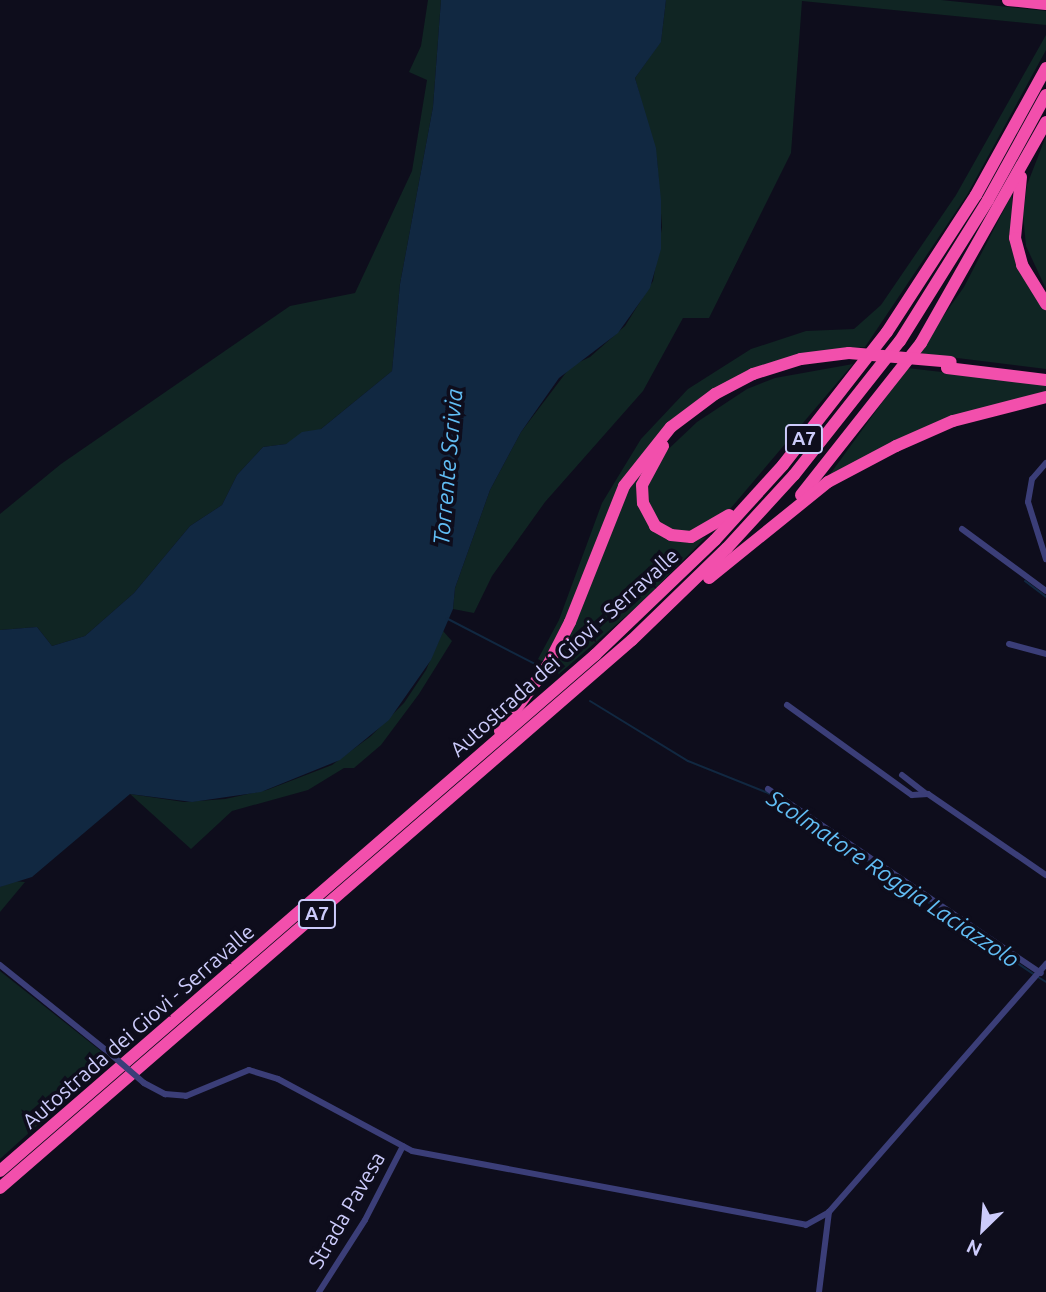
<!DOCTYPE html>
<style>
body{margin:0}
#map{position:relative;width:1046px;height:1292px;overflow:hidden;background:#0e0d1c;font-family:Ubuntu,sans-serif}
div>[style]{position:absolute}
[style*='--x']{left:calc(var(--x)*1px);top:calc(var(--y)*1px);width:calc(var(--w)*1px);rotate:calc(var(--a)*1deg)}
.green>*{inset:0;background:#102523}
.water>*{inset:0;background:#112841}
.stream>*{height:2px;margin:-1px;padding:0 1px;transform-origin:1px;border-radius:1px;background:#112841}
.minor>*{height:6px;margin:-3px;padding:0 3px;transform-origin:3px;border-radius:3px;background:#3b3e78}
.motorway>*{height:12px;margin:-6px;padding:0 6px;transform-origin:6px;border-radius:6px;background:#f24fac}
.minor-bridge>*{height:6px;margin:-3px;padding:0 3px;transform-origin:3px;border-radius:3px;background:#3b3e78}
.motorway-bridge>*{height:12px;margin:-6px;padding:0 6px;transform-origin:6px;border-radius:6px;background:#f24fac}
span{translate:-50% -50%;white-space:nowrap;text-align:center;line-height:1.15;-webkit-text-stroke:7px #0e0d1c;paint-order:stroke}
.shield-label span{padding:2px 5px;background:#0e0d1c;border:2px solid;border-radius:5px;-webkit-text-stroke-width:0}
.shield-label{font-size:19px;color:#cccbfb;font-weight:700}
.street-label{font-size:21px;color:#cccbfb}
.water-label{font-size:23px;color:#61bdf4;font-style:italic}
.north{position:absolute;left:948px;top:1194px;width:70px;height:70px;-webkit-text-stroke:5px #0e0d1c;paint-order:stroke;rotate:205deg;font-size:19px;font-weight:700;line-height:28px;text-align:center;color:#cccbfb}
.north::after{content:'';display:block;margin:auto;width:24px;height:32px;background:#cccbfb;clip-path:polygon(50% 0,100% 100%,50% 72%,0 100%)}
</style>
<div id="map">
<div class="green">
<div style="clip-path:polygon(428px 0,441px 0,433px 107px,400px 284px,392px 371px,321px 429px,286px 444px,263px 447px,237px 475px,222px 505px,190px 526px,134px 593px,85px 636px,52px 646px,37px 627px,0 630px,0 514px,61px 464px,290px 306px,355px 293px,412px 171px,427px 80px,409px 72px,421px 46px)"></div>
<div style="clip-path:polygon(666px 0,941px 0,1046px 11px,1046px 25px,802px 1px,791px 153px,709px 318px,683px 318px,643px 391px,545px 502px,492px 576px,474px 613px,453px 609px,455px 588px,490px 490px,521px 432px,571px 366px,590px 357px,625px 326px,653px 281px,662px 227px,657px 160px,635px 78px,661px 41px)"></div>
<div style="clip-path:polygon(1046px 35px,1046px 50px,967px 195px,865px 347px,840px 349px,708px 394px,610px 505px,580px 589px,543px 662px,538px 659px,559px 620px,602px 503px,641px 439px,688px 389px,751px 349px,806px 331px,854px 329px,881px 305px,956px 195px)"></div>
<div style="clip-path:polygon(1046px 136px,1046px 289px,1026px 246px,1023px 215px,1027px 185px)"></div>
<div style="clip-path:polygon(1012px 194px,1012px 238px,1046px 309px,1046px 369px,917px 353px,964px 287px)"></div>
<div style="clip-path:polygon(853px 364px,725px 515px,696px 531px,670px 531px,655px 521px,647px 507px,647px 484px,660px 457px,697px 422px,747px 389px,775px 378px)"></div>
<div style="clip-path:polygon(907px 368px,1046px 384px,1046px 393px,935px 423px,828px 477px)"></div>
<div style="clip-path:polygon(649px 459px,645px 518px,693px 541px,706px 537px,640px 604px,559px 674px,551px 669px,575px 624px,622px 500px)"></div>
<div style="clip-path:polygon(443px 631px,452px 641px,419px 694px,381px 745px,354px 768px,344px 768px,308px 790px,232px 811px,191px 849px,130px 794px,184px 802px,225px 799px,267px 790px,332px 765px,371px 736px,404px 703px,426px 670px)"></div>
<div style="clip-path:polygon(13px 881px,25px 882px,0 912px,0 887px)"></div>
<div style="clip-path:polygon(0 971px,111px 1059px,0 1159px)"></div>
</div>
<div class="water">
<div style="clip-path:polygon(441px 0,666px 0,661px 42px,635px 78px,656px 148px,661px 200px,661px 249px,650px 288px,618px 333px,559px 378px,521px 432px,490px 490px,455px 588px,453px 609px,431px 660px,389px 720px,340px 760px,261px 792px,192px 802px,130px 794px,32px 877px,0 887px,0 630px,37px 627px,52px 646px,85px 636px,134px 593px,190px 526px,222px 505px,237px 475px,263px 447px,286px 444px,302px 432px,321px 429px,392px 371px,400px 284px,433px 107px)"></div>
</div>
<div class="stream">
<div style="--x:1025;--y:581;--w:26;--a:37"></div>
<div style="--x:446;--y:618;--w:100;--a:27.3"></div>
<div style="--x:590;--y:701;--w:115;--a:31.5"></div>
<div style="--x:688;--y:761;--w:86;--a:21.8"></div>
<div style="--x:768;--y:793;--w:321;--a:34.3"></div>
<div style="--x:1038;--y:977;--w:9;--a:32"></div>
</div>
<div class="minor">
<div style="--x:1046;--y:463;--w:21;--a:131"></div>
<div style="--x:1032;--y:479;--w:23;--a:100"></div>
<div style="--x:1028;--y:502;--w:60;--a:72.5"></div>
<div style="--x:962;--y:529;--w:104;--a:36.4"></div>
<div style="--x:1009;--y:644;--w:38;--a:15"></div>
<div style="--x:787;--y:705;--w:154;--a:35.8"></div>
<div style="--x:912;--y:795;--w:16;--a:-4"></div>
<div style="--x:928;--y:794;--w:143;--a:34.5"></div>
<div style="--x:902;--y:775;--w:29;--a:38"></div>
<div style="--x:768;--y:789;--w:329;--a:34"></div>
<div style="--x:0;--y:965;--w:137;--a:38.8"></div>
<div style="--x:144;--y:1083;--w:24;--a:28"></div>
<div style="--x:165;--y:1094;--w:21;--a:5"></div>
<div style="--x:186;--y:1096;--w:68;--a:-22.4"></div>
<div style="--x:249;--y:1070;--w:30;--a:17"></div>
<div style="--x:278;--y:1079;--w:152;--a:28.2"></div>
<div style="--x:412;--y:1151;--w:401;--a:10.6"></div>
<div style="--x:806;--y:1225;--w:26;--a:-29"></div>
<div style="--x:829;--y:1212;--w:330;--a:-48.8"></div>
<div style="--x:319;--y:1292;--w:85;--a:-57.4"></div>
<div style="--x:365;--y:1220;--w:83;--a:-62.8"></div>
<div style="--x:819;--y:1292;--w:81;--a:-82.9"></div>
</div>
<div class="motorway">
<div style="--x:1008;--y:0;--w:38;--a:6"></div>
<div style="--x:1021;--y:177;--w:61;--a:95.6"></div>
<div style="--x:1015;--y:238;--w:28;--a:75"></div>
<div style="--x:1022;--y:265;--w:46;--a:58.4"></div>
<div style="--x:947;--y:368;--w:100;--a:6.9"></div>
<div style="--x:663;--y:446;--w:44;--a:118.3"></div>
<div style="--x:642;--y:485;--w:18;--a:87"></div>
<div style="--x:643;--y:503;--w:26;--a:62"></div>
<div style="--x:655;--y:526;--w:18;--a:29"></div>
<div style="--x:671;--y:535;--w:20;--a:6"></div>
<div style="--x:691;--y:537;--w:44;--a:-30.1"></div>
<div style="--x:801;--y:495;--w:194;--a:-51.7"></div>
<div style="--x:921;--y:343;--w:254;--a:-60.5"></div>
<div style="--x:709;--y:578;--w:153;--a:-38.9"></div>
<div style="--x:828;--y:482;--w:77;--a:-27.9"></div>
<div style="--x:896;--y:446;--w:62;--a:-23.7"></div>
<div style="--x:953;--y:421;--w:96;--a:-14.5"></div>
<div style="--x:500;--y:731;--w:82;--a:-54"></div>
<div style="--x:548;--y:665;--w:48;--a:-62.9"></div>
<div style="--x:570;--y:622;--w:146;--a:-68.3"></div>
<div style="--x:624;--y:486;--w:75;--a:-51.5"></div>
<div style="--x:671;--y:427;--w:55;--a:-36.9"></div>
<div style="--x:715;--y:394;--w:43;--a:-27.8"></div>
<div style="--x:753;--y:374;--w:50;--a:-17.4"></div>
<div style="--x:801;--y:359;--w:48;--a:-7.1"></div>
<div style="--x:0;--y:1171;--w:788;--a:-40.93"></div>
<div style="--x:595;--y:655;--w:166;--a:-43.8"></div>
<div style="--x:715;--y:540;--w:101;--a:-47.8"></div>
<div style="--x:783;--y:465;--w:169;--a:-52"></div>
<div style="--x:887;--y:332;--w:163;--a:-57"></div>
<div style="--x:976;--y:195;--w:145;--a:-61.1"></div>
<div style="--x:0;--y:1188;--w:836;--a:-40.93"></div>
<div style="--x:632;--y:640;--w:132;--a:-44.1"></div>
<div style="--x:727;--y:548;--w:99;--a:-47.5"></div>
<div style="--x:794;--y:475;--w:171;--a:-51.7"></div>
<div style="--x:900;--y:341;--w:166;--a:-58"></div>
<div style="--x:988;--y:200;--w:120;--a:-61.1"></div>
</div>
<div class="minor-bridge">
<div style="--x:107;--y:1051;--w:49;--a:40.9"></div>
</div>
<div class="motorway-bridge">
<div style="--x:849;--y:353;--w:102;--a:5"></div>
</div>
<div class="shield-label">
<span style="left:804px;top:439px">A7</span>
<span style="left:317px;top:914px">A7</span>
</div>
<div class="street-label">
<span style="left:564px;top:652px;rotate:-42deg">Autostrada dei Giovi - Serravalle</span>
<span style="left:138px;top:1026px;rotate:-41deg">Autostrada dei Giovi - Serravalle</span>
<span style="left:346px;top:1210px;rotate:-60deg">Strada Pavesa</span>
</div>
<div class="water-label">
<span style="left:448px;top:467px;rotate:-85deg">Torrente Scrivia</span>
<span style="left:893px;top:879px;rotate:34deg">Scolmatore Roggia Laciazzolo</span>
</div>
<div class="north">N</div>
</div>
